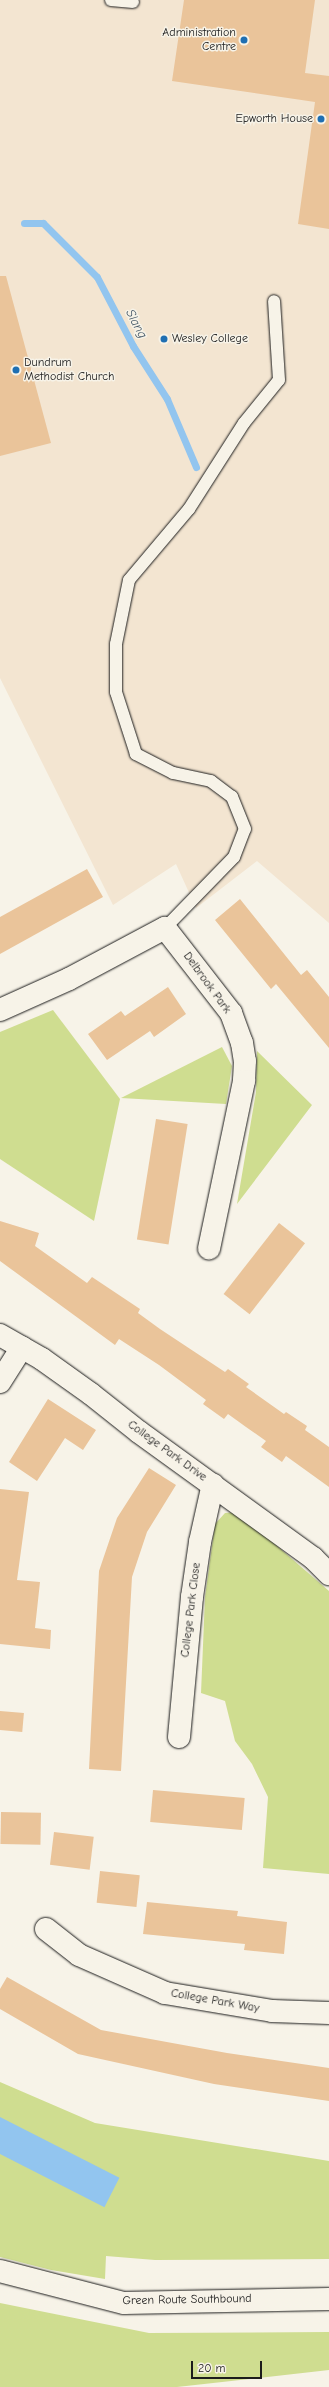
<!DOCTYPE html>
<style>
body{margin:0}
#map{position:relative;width:329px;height:2387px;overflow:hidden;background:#f7f3e8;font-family:"Comic Neue",sans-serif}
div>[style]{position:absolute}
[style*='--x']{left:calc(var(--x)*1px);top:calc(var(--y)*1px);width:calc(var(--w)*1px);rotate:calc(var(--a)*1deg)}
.built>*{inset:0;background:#f3e5d1}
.green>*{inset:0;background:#cfdd90}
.water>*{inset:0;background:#92c5ef;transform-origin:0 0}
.stream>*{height:7px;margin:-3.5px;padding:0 3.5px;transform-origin:3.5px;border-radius:3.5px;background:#92c5ef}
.building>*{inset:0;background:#eac49a;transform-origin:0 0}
.roads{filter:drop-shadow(0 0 1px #1c1c1c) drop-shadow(0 0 1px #1c1c1c)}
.lane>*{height:12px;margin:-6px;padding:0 6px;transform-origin:6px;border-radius:6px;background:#f7f3e8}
.street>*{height:22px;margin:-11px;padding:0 11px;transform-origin:11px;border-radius:11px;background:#f7f3e8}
.secondary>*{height:22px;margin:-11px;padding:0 11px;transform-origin:11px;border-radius:11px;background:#f7f3e8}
.dots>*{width:11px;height:11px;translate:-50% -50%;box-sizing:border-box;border:2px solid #f7f3e8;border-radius:50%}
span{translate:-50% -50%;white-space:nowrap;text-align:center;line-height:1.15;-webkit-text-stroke:3px #f7f3e8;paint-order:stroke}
.poi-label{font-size:12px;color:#1c1c1c}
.right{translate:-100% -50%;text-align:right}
.left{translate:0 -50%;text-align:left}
.street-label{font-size:12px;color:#1c1c1c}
.water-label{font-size:13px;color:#455766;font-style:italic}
.scale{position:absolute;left:191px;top:2361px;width:71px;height:18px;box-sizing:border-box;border:2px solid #1c1c1c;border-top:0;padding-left:5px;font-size:12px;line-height:14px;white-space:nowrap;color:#1c1c1c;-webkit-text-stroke:3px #f7f3e8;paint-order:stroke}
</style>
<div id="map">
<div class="built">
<div style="clip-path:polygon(0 0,329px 0,329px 923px,257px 861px,196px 908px,176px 864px,113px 905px,0 678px)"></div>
</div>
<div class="green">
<div style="clip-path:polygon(53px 1010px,120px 1099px,94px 1221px,0 1159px,0 1032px)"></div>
<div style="clip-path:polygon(222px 1047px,232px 1066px,226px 1104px,121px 1098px)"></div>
<div style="clip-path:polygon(257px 1051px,312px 1105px,237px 1204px,256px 1092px)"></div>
<div style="clip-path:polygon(238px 1512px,329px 1591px,329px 1874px,263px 1868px,268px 1797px,252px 1764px,235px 1741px,225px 1701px,201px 1693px,205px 1597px,215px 1524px,225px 1513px)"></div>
<div style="clip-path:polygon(0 2082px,95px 2123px,329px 2161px,329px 2259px,155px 2260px,106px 2256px,105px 2279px,51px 2270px,0 2257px)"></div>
<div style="clip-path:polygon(0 2303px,149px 2333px,329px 2332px,329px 2370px,177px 2387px,0 2387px)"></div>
</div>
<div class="water">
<div style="left:0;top:2117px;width:134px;height:33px;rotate:27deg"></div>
</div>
<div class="stream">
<div style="--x:24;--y:223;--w:19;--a:0"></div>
<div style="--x:43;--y:223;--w:76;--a:45"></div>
<div style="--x:97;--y:277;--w:78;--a:62.4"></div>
<div style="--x:133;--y:346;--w:63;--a:57.3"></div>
<div style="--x:167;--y:399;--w:74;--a:66.9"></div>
</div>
<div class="building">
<div style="clip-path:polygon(184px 0,315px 0,305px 73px,329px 76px,329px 229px,298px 224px,315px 102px,172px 81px)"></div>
<div style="clip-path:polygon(0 276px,6px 276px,51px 443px,0 456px)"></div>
<div style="clip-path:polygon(87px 869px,103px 897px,0 954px,0 917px)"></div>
<div style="clip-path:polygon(240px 899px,301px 975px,307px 970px,329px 997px,329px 1048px,276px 984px,271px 989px,215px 920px)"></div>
<div style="clip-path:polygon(168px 987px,186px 1014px,154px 1037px,150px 1031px,107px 1060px,88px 1034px,121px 1011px,125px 1016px)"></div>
<div style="left:156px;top:1119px;width:32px;height:122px;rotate:9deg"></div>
<div style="clip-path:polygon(0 1221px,39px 1233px,35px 1246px,87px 1283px,92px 1277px,140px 1309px,138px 1313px,160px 1329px,225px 1372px,228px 1369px,249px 1384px,246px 1387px,284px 1414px,286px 1412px,307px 1426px,305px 1430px,329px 1447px,329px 1487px,286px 1456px,282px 1462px,261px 1447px,266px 1441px,246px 1427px,228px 1414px,224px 1419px,203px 1404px,206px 1400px,159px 1365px,119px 1339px,115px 1345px,0 1261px)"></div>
<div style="left:279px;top:1223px;width:33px;height:90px;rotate:38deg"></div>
<div style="clip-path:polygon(48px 1399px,96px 1430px,83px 1450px,65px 1438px,37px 1481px,9px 1462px)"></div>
<div style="clip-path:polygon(149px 1468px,176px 1485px,147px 1532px,132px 1577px,121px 1771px,89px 1769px,99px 1571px,117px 1518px)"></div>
<div style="clip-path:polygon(0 1489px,29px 1492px,17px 1580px,40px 1582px,35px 1628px,51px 1630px,50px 1649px,0 1644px)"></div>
<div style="left:0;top:1711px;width:24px;height:19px;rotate:5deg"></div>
<div style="left:153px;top:1790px;width:92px;height:32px;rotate:5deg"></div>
<div style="left:1px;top:1812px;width:40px;height:32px;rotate:1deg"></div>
<div style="left:54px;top:1832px;width:40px;height:33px;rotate:7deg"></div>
<div style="left:100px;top:1871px;width:40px;height:32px;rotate:6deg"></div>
<div style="clip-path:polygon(147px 1902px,238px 1911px,237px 1916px,287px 1922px,284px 1954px,244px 1950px,245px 1944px,143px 1934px)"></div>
<div style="clip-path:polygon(7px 1977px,101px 2030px,227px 2053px,329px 2068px,329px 2101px,214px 2084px,78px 2054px,0 2009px,0 1989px)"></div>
</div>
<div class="roads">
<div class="lane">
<div style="--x:111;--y:0;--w:22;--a:5"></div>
<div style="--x:165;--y:928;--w:99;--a:-45.8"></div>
<div style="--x:234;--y:857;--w:30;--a:-69"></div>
<div style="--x:245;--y:829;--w:35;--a:-112"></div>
<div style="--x:232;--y:797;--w:26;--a:-143"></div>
<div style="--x:211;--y:781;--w:39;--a:-168"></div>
<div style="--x:173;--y:773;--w:42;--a:-152.8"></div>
<div style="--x:136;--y:754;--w:65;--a:-107.9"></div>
<div style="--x:116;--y:692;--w:48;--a:-90"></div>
<div style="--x:116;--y:644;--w:65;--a:-78.5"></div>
<div style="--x:129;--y:580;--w:93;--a:-49.8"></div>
<div style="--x:189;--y:509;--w:102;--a:-57.4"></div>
<div style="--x:244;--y:423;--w:55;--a:-50.9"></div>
<div style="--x:279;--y:380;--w:79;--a:-93.6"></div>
</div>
<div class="street">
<div style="--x:0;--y:1010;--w:76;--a:-24.2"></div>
<div style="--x:69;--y:979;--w:109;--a:-28"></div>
<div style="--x:165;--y:928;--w:108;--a:52.2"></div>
<div style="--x:231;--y:1013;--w:32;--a:70"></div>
<div style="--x:242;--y:1043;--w:18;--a:81"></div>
<div style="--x:245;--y:1061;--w:20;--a:93"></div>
<div style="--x:244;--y:1081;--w:171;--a:101.8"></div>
<div style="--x:0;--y:1335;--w:48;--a:29.7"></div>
<div style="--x:42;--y:1359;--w:60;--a:35.5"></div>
<div style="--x:91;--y:1394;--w:61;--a:38.4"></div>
<div style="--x:139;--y:1432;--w:215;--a:35.9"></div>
<div style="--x:313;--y:1558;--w:23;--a:45"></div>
<div style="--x:0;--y:1382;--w:41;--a:-57.8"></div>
<div style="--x:179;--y:1737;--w:141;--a:-84.7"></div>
<div style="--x:192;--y:1597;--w:56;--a:-81.7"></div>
<div style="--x:200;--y:1542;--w:59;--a:-77.4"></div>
<div style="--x:46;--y:1929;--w:42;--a:38.2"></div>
<div style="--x:79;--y:1955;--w:94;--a:23.8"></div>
<div style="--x:165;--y:1993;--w:109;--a:9.5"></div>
<div style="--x:272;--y:2011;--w:57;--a:2"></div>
</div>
<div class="secondary">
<div style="--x:0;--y:2271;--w:128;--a:14.5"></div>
<div style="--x:124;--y:2303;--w:205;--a:-1.1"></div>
</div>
</div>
<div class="dots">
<div style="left:244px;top:40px;background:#1f6fb2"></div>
<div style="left:321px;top:119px;background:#1f6fb2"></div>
<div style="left:164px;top:339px;background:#1f6fb2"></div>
<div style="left:16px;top:370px;background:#1f6fb2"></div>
</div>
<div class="poi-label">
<span class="right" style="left:236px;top:40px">Administration<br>Centre</span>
<span class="right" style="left:313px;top:119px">Epworth House</span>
<span class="left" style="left:172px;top:339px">Wesley College</span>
<span class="left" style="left:24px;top:370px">Dundrum<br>Methodist Church</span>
</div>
<div class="street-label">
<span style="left:207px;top:983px;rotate:54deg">Delbrook Park</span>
<span style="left:167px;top:1451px;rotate:36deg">College Park Drive</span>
<span style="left:191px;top:1610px;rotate:-83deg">College Park Close</span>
<span style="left:215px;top:2001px;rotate:10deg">College Park Way</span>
<span style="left:187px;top:2300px;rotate:-1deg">Green Route Southbound</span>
</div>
<div class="water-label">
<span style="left:136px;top:324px;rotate:62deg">Slang</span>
</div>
<div class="scale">20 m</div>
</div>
